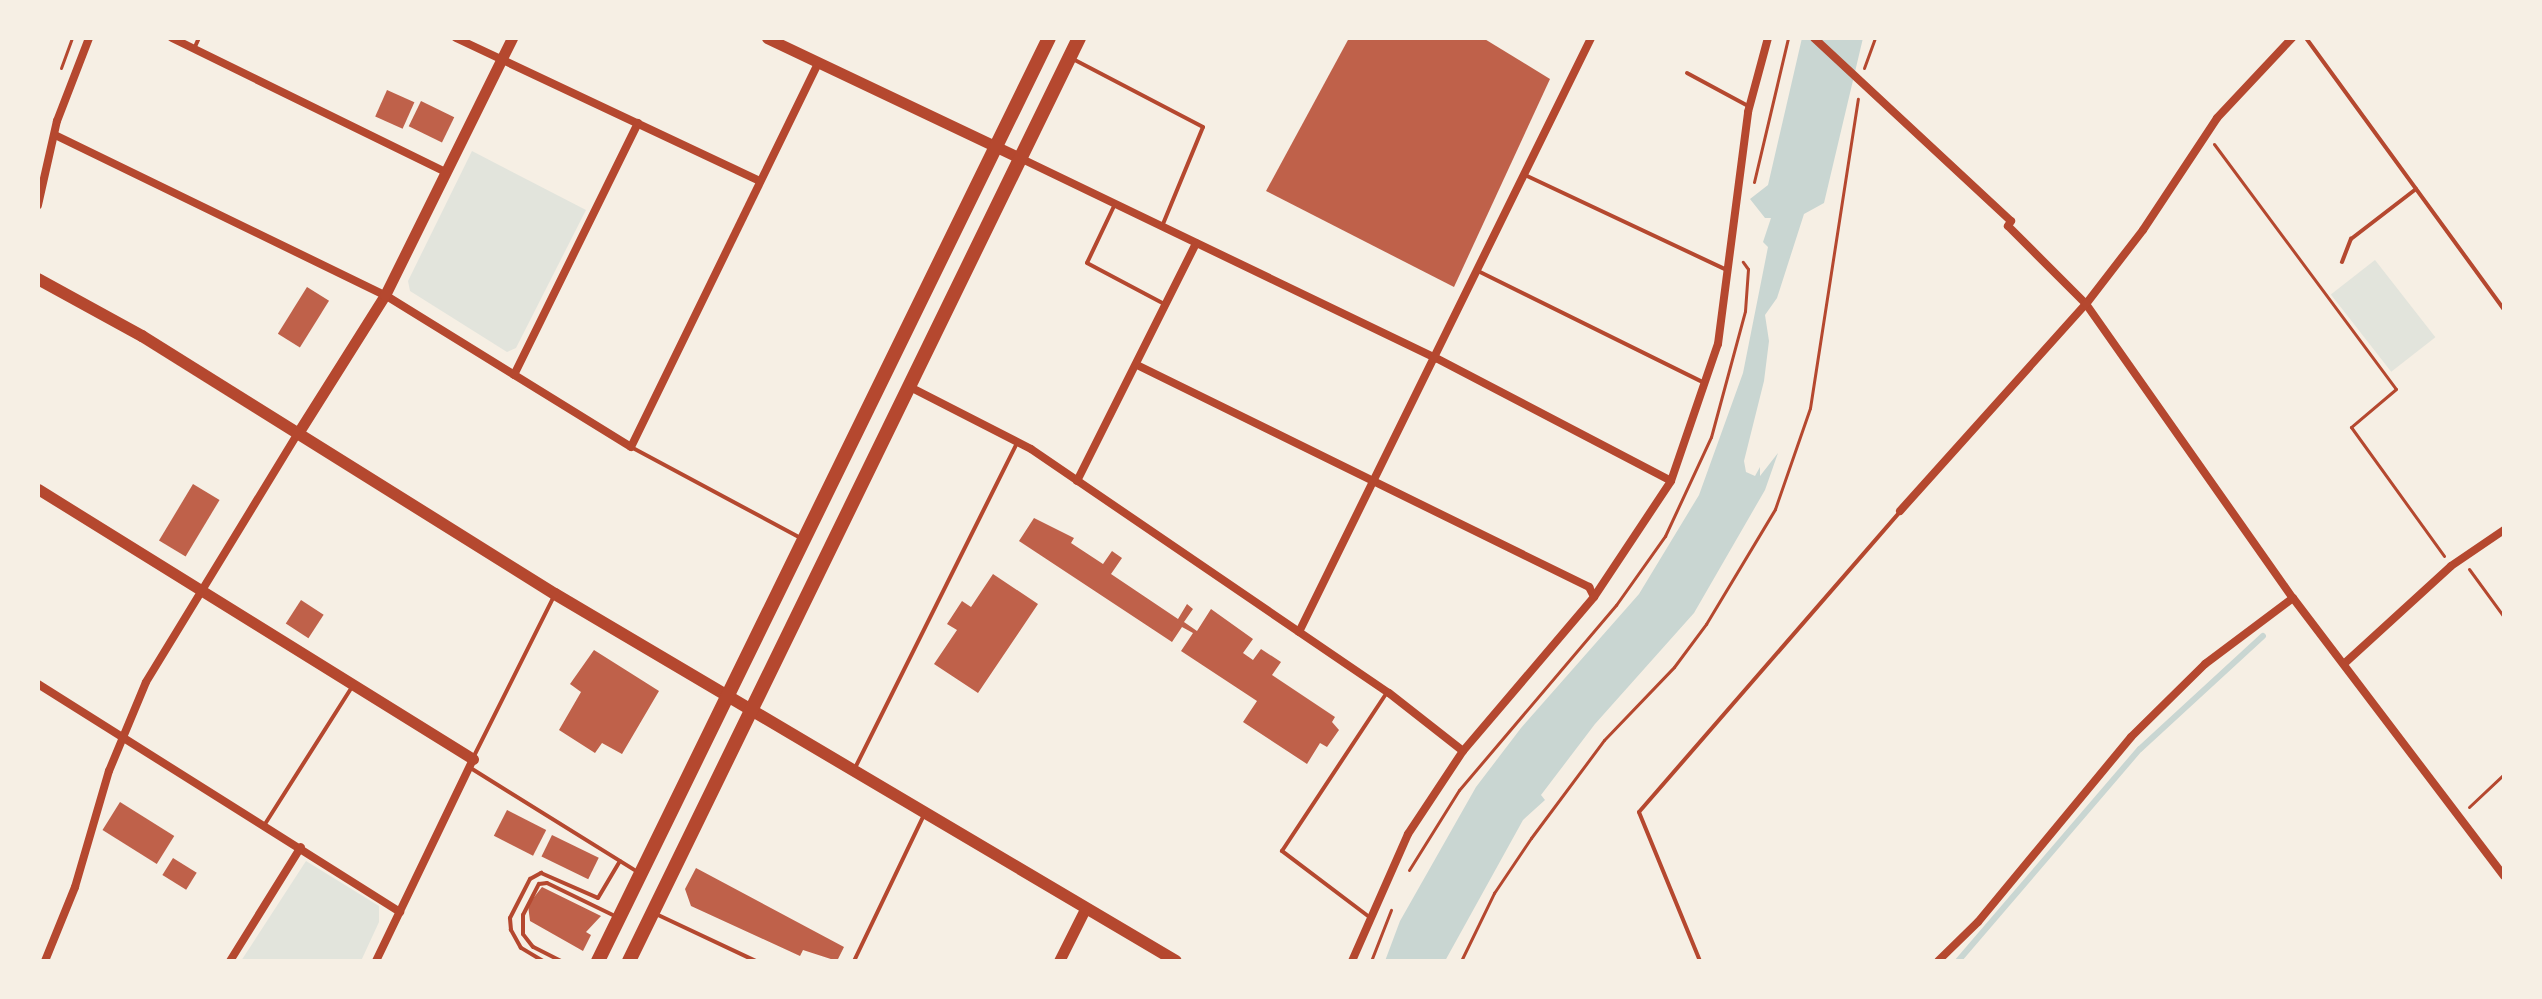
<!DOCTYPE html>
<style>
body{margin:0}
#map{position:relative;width:2542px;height:999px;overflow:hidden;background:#f6efe4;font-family:"Space Grotesk",sans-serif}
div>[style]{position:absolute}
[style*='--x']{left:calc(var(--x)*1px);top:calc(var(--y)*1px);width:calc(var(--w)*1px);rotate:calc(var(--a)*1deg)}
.green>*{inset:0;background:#e2e4dc;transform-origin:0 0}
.water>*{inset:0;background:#c9d6d2}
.stream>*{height:6px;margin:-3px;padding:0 3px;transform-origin:3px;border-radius:3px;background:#c9d6d2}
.building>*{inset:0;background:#bf614a;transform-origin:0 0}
.path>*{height:3px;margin:-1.5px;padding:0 1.5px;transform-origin:1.5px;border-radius:1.5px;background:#b5482f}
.service>*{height:4px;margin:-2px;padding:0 2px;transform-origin:2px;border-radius:2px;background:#b5482f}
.minor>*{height:8px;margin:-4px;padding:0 4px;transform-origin:4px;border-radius:4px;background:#b5482f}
.tertiary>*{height:11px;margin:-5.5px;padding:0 5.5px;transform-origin:5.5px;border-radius:5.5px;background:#b5482f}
.secondary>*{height:12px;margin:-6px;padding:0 6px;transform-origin:6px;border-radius:6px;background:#b5482f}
.trunk>*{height:14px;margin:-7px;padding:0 7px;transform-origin:7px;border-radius:7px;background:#b5482f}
span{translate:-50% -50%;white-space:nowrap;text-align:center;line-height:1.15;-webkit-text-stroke:6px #f6efe4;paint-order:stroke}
.frame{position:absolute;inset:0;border:40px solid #f6efe4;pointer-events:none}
</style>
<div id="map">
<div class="green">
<div style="clip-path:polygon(472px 151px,586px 210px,516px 348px,507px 352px,410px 291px,408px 281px)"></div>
<div style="left:2375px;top:260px;width:98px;height:56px;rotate:52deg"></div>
<div style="clip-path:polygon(306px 861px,379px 906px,379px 922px,361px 961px,241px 961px)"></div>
</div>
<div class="water">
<div style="clip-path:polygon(1802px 38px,1863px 38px,1824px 203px,1804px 214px,1777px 298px,1765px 315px,1769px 341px,1764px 381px,1744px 461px,1746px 472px,1755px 476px,1760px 467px,1760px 476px,1778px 453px,1765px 490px,1694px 613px,1595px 724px,1541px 795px,1545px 800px,1523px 820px,1445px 961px,1385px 961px,1400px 921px,1476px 787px,1521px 728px,1639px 594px,1699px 495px,1743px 373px,1768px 247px,1763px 242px,1771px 218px,1765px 218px,1750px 199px,1768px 185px)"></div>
</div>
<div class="stream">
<div style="--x:1958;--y:961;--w:279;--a:-49.4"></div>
<div style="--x:2140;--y:749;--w:167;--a:-42.6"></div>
</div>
<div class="building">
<div style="clip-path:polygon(1349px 38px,1483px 38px,1550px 79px,1454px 287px,1266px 191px)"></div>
<div style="left:387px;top:90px;width:30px;height:29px;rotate:24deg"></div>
<div style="left:421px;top:101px;width:37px;height:28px;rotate:26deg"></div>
<div style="left:307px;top:287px;width:26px;height:55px;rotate:32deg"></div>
<div style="left:193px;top:484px;width:31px;height:66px;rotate:31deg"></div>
<div style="clip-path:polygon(1034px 518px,1074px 538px,1071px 543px,1103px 564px,1112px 551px,1122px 558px,1111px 574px,1178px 619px,1187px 604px,1193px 609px,1184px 622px,1197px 631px,1211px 609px,1253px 639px,1243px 653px,1253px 660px,1261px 649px,1281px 662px,1272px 675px,1335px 717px,1332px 722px,1339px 730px,1327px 747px,1320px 743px,1307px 764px,1243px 722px,1257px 701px,1181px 651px,1193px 633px,1182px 627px,1172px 642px,1019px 541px)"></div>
<div style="clip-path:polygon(993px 574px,1038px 604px,978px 693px,934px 664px,957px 630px,947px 624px,962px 601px,971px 607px)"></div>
<div style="left:301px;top:600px;width:27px;height:28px;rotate:33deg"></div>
<div style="clip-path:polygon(594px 650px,659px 691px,622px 754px,602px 743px,595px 753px,559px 730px,581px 692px,570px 684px)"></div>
<div style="left:120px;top:802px;width:64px;height:33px;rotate:32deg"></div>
<div style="left:507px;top:810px;width:44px;height:29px;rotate:27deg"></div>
<div style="left:552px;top:835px;width:52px;height:24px;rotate:26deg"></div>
<div style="left:173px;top:858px;width:28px;height:20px;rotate:32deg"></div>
<div style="clip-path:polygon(696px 868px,844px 947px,837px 961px,803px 950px,800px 956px,691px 906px,685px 889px)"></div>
<div style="clip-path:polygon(542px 887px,601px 916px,586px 932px,591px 935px,583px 951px,530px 921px,528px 905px)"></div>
</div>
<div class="path">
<div style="--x:61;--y:68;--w:32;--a:-70"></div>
<div style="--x:1864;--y:68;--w:32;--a:-70"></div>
<div style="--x:2214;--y:144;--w:305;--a:53.4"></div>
<div style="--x:2396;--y:389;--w:59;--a:139.8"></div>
<div style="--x:2351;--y:427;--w:159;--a:54.2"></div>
<div style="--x:1754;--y:182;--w:148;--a:-76.7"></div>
<div style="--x:2469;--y:569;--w:59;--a:53.9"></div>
<div style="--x:2469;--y:807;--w:48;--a:-43.3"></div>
<div style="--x:1409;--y:870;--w:94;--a:-58"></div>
<div style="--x:1459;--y:790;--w:243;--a:-49.7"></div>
<div style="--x:1616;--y:605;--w:85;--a:-54.6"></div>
<div style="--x:1665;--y:536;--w:109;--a:-65.1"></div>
<div style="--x:1711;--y:437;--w:131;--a:-74.9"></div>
<div style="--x:1745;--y:311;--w:42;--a:-85.9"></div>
<div style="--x:1748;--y:269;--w:9;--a:-126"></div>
<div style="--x:1371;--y:961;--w:55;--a:-68.6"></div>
<div style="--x:1461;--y:961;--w:76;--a:-64.1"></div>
<div style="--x:1494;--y:893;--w:66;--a:-56.1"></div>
<div style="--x:1531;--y:838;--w:122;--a:-53.3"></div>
<div style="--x:1604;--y:740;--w:101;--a:-46.2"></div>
<div style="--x:1674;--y:667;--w:54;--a:-53.3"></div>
<div style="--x:1706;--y:624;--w:134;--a:-59"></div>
<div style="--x:1775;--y:509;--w:107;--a:-70.9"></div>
<div style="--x:1810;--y:408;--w:313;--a:-81.2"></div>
</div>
<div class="service">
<div style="--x:2306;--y:38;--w:336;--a:53.9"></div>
<div style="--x:194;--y:49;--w:12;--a:-66"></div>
<div style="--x:1071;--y:58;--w:149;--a:27.6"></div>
<div style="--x:1203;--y:127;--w:105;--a:112.4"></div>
<div style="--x:1687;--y:73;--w:69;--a:28.4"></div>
<div style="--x:1525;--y:175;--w:221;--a:25.2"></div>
<div style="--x:1115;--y:204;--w:65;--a:115.4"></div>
<div style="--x:1087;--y:263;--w:87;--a:28"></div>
<div style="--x:2342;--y:262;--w:25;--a:-69"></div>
<div style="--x:2351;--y:239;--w:82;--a:-37.6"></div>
<div style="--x:1478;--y:271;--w:253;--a:26.3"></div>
<div style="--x:631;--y:447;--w:193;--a:28.2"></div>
<div style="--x:474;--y:756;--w:179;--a:-63.4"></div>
<div style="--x:469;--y:767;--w:199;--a:31.9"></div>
<div style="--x:855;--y:768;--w:363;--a:-63.5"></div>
<div style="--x:265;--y:824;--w:162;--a:-57.6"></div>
<div style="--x:656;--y:914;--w:110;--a:25.2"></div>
<div style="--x:1368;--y:916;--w:108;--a:-142.9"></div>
<div style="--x:1282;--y:851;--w:188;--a:-56.5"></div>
<div style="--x:543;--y:961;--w:26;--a:-149"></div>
<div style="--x:521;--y:948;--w:21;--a:-119"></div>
<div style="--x:511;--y:930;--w:12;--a:-95"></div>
<div style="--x:510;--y:918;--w:44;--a:-62.9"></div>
<div style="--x:530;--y:879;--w:13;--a:-29"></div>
<div style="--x:541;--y:873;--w:62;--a:23.7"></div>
<div style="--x:598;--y:898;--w:43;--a:-59.3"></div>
<div style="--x:561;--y:961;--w:31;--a:-153"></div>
<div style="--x:533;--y:947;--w:16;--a:-128"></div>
<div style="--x:523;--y:934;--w:19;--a:-90"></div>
<div style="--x:523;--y:915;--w:35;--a:-63"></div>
<div style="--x:539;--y:884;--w:8;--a:-7"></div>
<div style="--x:547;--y:883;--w:76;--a:25.9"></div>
<div style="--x:854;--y:961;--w:162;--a:-64.4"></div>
<div style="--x:1700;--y:961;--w:161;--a:-112.3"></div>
<div style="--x:1639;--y:812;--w:396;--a:-49"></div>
</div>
<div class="minor">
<div style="--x:172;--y:38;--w:304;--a:26.1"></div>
<div style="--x:456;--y:38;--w:336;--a:25.2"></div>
<div style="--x:1814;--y:38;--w:269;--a:42.9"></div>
<div style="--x:2011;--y:221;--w:6;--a:121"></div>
<div style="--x:2008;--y:226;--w:110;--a:45"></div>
<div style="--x:2086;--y:304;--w:360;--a:54.9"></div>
<div style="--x:55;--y:135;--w:367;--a:25.9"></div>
<div style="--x:385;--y:295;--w:289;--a:31.7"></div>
<div style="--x:631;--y:447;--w:426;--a:-64"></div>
<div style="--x:1020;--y:158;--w:462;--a:25.7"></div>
<div style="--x:1436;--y:358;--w:265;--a:27.6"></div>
<div style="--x:38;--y:205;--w:86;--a:-77.3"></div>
<div style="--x:57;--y:121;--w:89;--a:-68.9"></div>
<div style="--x:1137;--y:365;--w:504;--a:26.16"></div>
<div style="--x:1589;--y:587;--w:11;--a:63"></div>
<div style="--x:514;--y:375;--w:281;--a:-63.8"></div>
<div style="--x:910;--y:387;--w:136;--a:27.1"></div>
<div style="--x:1031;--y:449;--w:433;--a:34.3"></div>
<div style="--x:1389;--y:693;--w:94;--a:38.1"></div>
<div style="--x:1077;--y:481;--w:266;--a:-63.4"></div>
<div style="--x:1900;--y:511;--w:278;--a:-48.1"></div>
<div style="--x:2086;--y:304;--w:93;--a:-52.4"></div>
<div style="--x:2143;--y:230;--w:134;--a:-56.5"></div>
<div style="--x:2217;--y:118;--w:110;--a:-46.8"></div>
<div style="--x:1299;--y:632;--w:662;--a:-63.82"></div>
<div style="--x:2346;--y:662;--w:142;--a:-42.4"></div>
<div style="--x:2451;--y:566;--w:64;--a:-34.2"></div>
<div style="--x:38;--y:684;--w:428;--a:32.2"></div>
<div style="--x:45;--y:961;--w:80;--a:-67.9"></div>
<div style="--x:75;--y:887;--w:121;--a:-73.7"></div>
<div style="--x:109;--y:771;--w:96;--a:-67.4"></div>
<div style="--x:146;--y:682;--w:292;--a:-58.6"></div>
<div style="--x:230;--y:961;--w:134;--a:-58.1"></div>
<div style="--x:376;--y:961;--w:224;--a:-64.3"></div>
<div style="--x:1352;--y:961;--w:139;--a:-66.2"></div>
<div style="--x:1408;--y:834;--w:100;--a:-56.5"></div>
<div style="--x:1463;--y:751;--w:202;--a:-49.6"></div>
<div style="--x:1594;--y:597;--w:139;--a:-56.4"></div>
<div style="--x:1671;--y:481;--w:145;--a:-71.1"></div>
<div style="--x:1718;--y:344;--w:234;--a:-82.6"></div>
<div style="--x:1748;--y:112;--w:77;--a:-74.9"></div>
<div style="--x:1938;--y:961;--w:56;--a:-44.3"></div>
<div style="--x:1978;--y:922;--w:240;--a:-50.4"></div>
<div style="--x:2131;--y:737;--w:104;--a:-44.6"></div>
<div style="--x:2205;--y:664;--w:110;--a:-36.9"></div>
<div style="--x:2293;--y:598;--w:349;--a:52.8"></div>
</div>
<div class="tertiary">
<div style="--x:767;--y:38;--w:280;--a:25.4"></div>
<div style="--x:298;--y:433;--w:163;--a:-57.8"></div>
<div style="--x:385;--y:295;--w:287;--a:-63.7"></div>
<div style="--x:38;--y:489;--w:512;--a:31.83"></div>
<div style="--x:1059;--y:961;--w:58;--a:-63.4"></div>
</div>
<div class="secondary">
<div style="--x:38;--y:279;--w:119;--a:28.7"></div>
<div style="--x:142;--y:336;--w:487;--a:32"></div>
<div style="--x:555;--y:594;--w:721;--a:30.58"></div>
</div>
<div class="trunk">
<div style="--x:598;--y:961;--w:1027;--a:-63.96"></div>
<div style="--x:629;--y:961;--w:1027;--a:-64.01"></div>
</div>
<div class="frame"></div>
</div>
